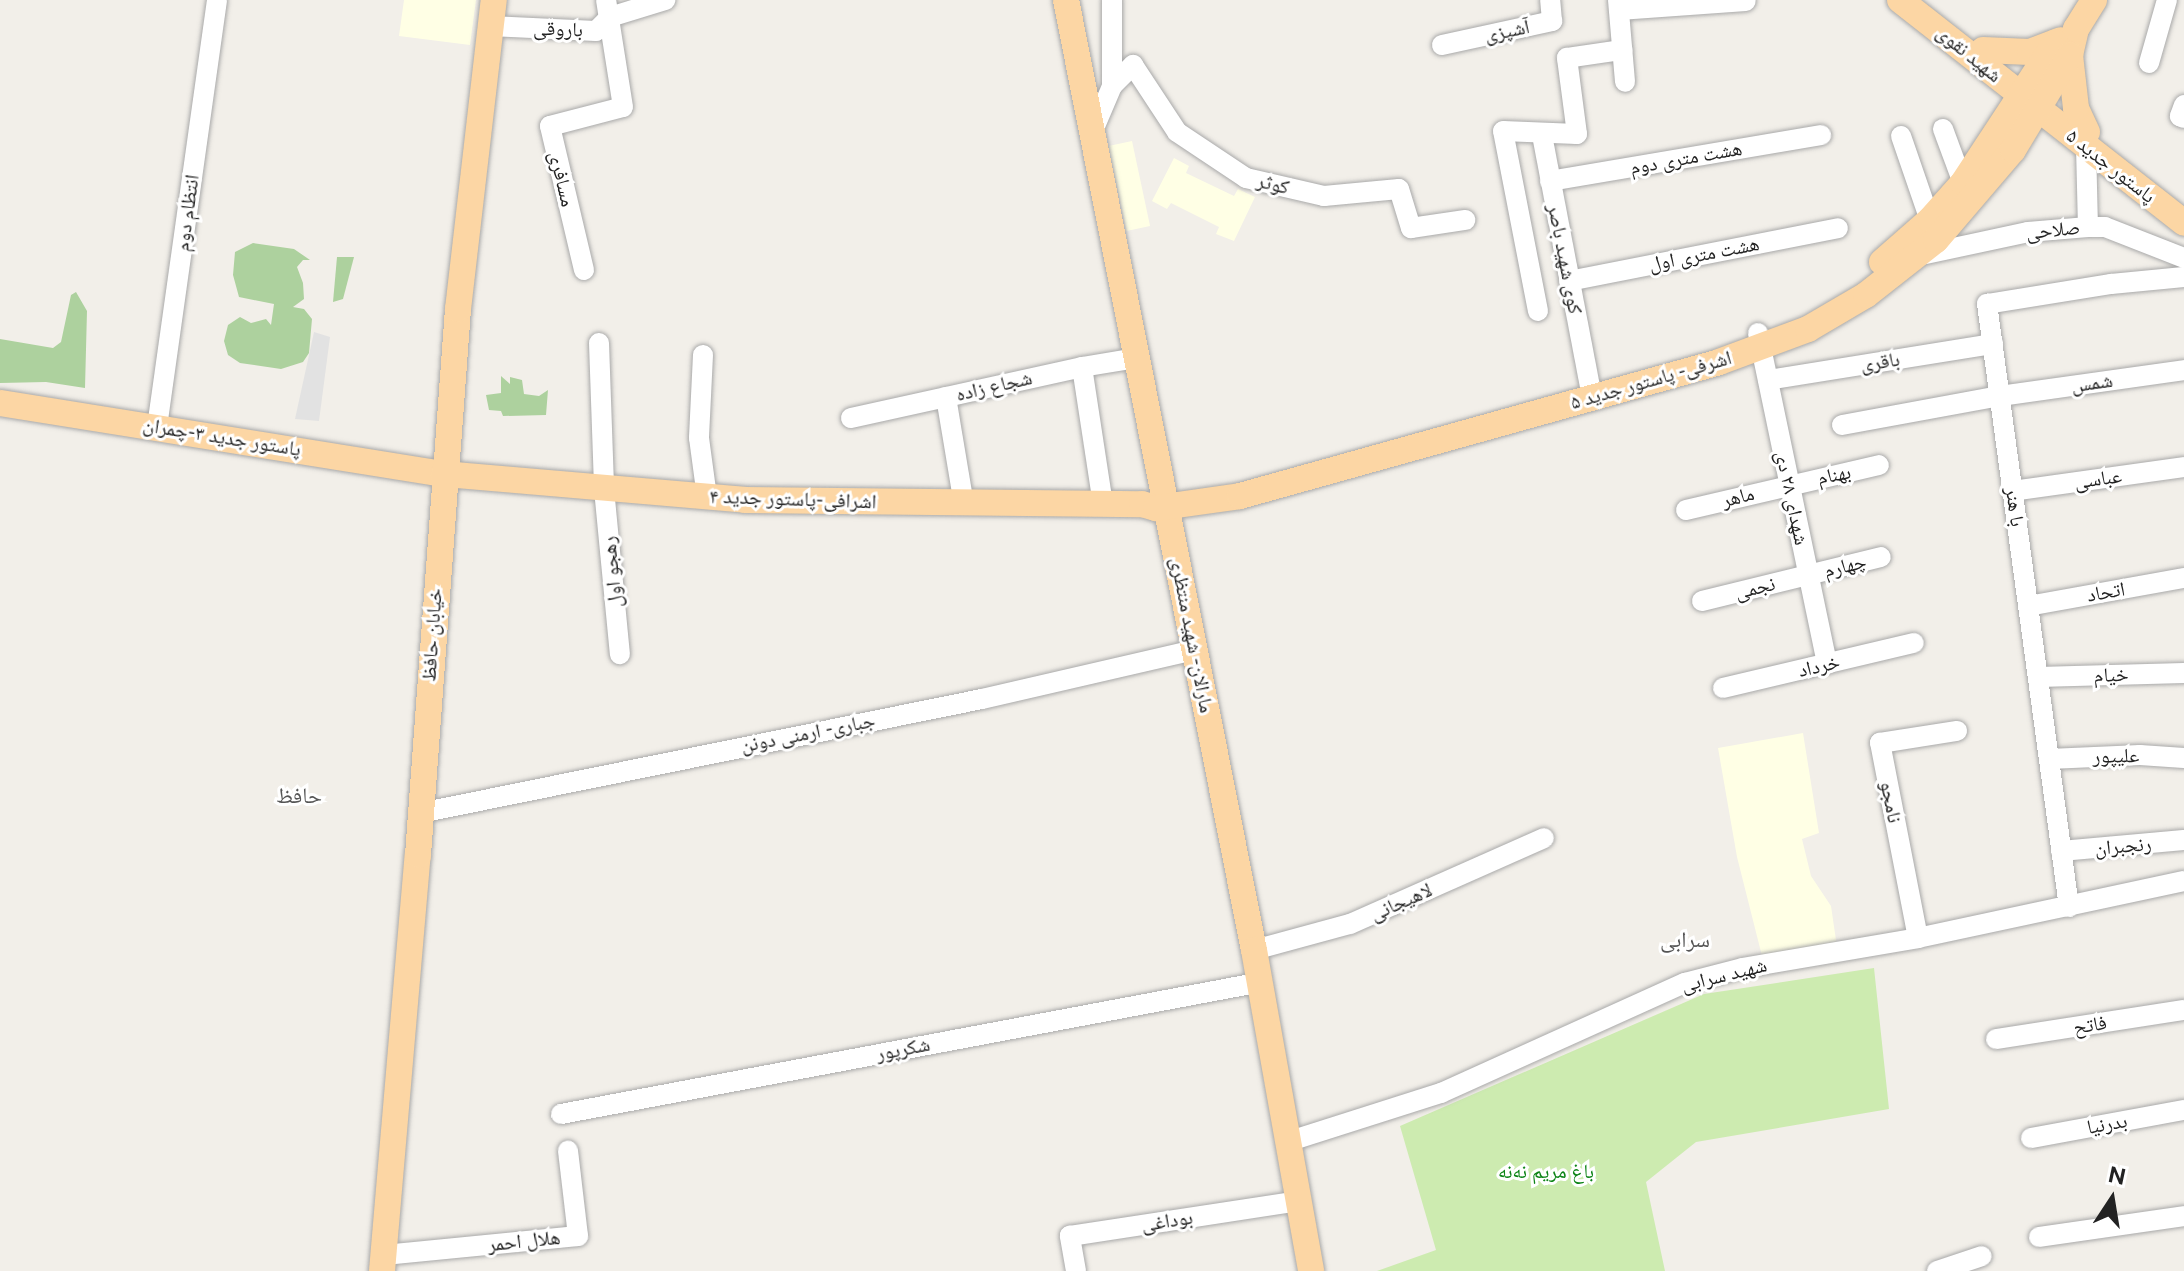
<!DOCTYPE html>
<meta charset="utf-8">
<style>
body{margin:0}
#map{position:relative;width:2184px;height:1271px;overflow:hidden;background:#f2efe9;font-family:"Public Sans","Noto Naskh Arabic",sans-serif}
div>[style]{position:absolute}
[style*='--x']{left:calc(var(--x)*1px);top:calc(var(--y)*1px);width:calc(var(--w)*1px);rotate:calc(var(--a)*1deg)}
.education>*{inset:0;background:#ffffe5;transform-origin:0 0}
.grass>*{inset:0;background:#cdebb0}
.forest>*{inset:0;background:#add19e}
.parking>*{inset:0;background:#e2e2e2}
.roads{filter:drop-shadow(0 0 2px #a9a9a9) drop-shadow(0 0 2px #a9a9a9)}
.minor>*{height:20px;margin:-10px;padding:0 10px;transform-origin:10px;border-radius:10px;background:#fff}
.major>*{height:26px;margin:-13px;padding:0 13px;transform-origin:13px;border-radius:13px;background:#fcd6a4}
span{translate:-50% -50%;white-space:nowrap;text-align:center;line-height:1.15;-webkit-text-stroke:6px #fff;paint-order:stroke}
.street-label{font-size:20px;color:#222}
.park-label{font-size:20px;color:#0c8416}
.neighbourhood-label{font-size:22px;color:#555}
.north{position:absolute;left:2072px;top:1159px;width:80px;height:80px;-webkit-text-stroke:6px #fff;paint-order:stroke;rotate:12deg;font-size:22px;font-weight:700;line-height:32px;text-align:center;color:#222}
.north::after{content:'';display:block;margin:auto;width:28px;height:36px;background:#222;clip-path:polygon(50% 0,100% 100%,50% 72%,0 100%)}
</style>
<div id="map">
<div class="education">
<div style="clip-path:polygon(404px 0,476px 0,470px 45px,399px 36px)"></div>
<div style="left:1132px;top:141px;width:87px;height:24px;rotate:78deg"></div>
<div style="clip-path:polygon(1174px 158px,1189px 166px,1186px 173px,1234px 196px,1238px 189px,1255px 197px,1234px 241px,1216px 234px,1219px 227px,1171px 203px,1167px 209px,1152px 201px)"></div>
<div style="clip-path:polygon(1803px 733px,1819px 833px,1802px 839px,1811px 876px,1831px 906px,1837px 947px,1763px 960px,1737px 857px,1718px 748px)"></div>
</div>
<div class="grass">
<div style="clip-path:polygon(1874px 968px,1889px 1109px,1696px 1142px,1646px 1182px,1665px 1271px,1377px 1271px,1436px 1250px,1400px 1126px,1704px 994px)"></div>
</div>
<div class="forest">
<div style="clip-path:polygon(253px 243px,294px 249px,310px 260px,303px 260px,297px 267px,303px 283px,304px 299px,293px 307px,304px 309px,312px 319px,309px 353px,303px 362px,281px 369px,240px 363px,228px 355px,224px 341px,228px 325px,240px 317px,251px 323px,266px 319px,271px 325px,274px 304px,239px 297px,233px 275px,235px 252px)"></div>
<div style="clip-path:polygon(337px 257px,354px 257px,343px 299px,333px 302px)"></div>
<div style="clip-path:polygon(76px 292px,87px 311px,85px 388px,46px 382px,0 383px,0 339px,53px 348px,61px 342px,71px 295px)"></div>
<div style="clip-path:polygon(501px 376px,510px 384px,510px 377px,522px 380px,524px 394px,539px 396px,548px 390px,546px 415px,503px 416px,501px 411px,489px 410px,486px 395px,501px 393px)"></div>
</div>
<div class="parking">
<div style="clip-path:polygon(314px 332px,330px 337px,319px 421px,295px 419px)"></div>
</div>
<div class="roads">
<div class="minor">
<div style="--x:1618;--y:0;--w:82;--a:85.1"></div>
<div style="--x:1619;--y:10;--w:127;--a:-4.1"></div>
<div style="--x:490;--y:26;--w:106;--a:2.7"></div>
<div style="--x:596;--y:31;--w:20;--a:-45"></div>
<div style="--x:610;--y:17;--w:58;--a:-17.2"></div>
<div style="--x:1442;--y:45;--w:113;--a:-12.3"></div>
<div style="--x:1552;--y:21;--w:21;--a:-95"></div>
<div style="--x:2149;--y:63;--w:66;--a:-74.1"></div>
<div style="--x:1112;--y:86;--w:86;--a:-90"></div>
<div style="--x:2184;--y:105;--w:12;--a:110"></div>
<div style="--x:2180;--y:116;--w:4;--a:27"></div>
<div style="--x:1943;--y:129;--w:58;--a:69.7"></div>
<div style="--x:1092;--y:133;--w:51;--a:-66.9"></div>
<div style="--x:1112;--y:86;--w:30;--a:-45"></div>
<div style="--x:1133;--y:65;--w:80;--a:56.7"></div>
<div style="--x:1177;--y:132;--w:83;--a:33.7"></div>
<div style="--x:1246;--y:178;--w:80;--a:13"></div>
<div style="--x:1324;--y:196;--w:75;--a:-5.3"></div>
<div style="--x:1399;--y:189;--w:41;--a:72.9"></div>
<div style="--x:1411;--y:228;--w:55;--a:-8.4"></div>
<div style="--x:1542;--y:135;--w:267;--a:79.2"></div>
<div style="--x:1901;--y:136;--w:89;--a:71"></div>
<div style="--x:2086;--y:146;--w:81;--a:88.6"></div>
<div style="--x:1550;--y:181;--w:275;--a:-9.6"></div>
<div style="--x:1921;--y:255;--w:109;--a:-12.1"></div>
<div style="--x:2028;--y:232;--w:60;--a:-4.8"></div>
<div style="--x:2088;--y:227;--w:17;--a:0"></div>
<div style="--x:2105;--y:227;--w:85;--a:21.4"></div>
<div style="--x:584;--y:270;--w:148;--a:-103.3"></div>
<div style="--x:550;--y:126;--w:75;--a:-14.6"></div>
<div style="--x:623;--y:107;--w:108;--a:-99"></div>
<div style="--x:1569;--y:281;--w:274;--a:-11.1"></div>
<div style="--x:1538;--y:311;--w:183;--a:-101"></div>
<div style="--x:1503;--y:131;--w:74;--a:2.3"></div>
<div style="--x:1577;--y:134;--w:77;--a:-97.5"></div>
<div style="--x:1567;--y:58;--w:56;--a:-8.3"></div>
<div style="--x:1758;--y:333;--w:338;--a:78.2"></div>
<div style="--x:599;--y:343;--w:146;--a:88"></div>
<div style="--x:604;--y:489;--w:166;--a:84.5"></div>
<div style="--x:703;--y:355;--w:83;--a:92.8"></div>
<div style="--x:699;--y:438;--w:60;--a:82.3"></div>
<div style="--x:1082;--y:367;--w:140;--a:81.3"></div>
<div style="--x:1768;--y:380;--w:228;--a:-9.1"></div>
<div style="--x:946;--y:397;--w:109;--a:80.5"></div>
<div style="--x:851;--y:418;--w:237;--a:-12.4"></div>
<div style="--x:1082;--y:367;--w:56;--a:-9.3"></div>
<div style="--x:1842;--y:425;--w:161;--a:-10.4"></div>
<div style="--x:2000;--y:396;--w:186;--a:-8"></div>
<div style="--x:157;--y:427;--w:431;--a:-82"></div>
<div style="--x:2012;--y:491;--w:174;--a:-7.9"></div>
<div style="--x:1686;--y:510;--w:198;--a:-13.1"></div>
<div style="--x:1702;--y:601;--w:184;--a:-13.8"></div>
<div style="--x:2028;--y:606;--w:158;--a:-10.2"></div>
<div style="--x:2038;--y:677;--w:146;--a:-1.6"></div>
<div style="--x:1723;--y:688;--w:196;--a:-13.3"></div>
<div style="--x:2049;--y:759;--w:91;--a:-2.5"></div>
<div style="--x:2140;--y:755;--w:44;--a:3.9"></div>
<div style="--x:420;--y:813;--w:573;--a:-11.47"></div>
<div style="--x:982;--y:699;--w:219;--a:-13"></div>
<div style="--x:2061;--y:851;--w:123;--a:-5.1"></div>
<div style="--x:2069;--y:907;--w:609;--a:-97.74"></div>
<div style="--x:1987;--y:304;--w:126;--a:-9.2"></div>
<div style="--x:2111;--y:284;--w:73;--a:-5.5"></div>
<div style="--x:1918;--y:938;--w:199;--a:-101"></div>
<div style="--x:1880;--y:743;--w:78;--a:-8.9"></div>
<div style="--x:1254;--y:950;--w:99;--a:-15.2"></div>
<div style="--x:1350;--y:924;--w:212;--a:-23.9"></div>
<div style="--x:1996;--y:1039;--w:190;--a:-8.8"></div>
<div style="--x:561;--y:1114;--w:697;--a:-10.67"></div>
<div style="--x:2031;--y:1138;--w:156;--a:-10.4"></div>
<div style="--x:1287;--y:1142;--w:162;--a:-17.7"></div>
<div style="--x:1441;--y:1093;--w:268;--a:-24.3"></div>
<div style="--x:1685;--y:983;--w:60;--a:-14.5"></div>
<div style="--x:1743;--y:968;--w:178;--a:-9.7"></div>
<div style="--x:1918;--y:938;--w:272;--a:-12.1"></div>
<div style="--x:2039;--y:1237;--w:147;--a:-8.2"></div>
<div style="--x:384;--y:1255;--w:195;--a:-5.6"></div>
<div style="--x:578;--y:1236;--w:86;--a:-96.7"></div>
<div style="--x:1076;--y:1271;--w:36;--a:-100"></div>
<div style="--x:1070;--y:1236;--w:231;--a:-8.7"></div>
<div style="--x:1937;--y:1271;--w:47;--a:-18.4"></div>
</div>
<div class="major">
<div style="--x:1066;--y:0;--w:968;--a:78.81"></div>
<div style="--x:1254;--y:950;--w:326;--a:79.9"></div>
<div style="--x:1900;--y:0;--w:361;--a:38.1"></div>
<div style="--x:1983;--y:50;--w:47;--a:2.4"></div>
<div style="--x:2030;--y:52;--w:33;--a:-21"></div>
<div style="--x:2087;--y:132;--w:26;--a:-115"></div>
<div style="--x:2076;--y:108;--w:53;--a:-96.5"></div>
<div style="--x:2070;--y:55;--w:27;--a:-77"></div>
<div style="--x:2076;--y:29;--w:34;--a:-58"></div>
<div style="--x:1882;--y:262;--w:64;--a:-41.2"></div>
<div style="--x:1930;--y:220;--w:50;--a:-48.3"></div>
<div style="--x:1963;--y:183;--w:168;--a:-56.7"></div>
<div style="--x:0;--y:403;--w:450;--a:9.1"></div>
<div style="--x:444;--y:474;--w:302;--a:4.9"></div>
<div style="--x:745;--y:500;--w:397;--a:0.6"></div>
<div style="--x:1142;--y:504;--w:15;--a:16"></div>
<div style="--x:1156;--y:508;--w:85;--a:-8.1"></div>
<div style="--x:1240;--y:496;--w:497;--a:-15.6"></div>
<div style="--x:1719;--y:362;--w:95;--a:-20.3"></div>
<div style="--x:1808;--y:329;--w:67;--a:-30.4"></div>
<div style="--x:1866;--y:295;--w:89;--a:-38.2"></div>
<div style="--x:1936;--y:240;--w:118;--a:-49.5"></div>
<div style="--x:2013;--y:150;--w:111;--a:-59"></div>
<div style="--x:382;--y:1271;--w:418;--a:-85.1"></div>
<div style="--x:418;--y:855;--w:547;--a:-85.81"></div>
<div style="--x:458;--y:309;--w:311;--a:-83.4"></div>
</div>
</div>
<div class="street-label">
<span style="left:558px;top:29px;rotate:2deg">باروقی</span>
<span style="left:1507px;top:31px;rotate:-12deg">آشپزی</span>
<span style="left:1969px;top:54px;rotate:39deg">شهید نقوی</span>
<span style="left:1686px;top:158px;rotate:-10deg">هشت متری دوم</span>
<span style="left:2111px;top:166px;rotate:38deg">پاستور جدید ۵</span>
<span style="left:562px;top:179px;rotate:77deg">مسافری</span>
<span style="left:1273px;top:184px;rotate:14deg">کوثر</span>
<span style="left:187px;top:213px;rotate:-82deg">انتظام دوم</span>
<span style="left:2053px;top:230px;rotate:-6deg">صلاحی</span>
<span style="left:1704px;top:254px;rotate:-11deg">هشت متری اول</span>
<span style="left:1565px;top:259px;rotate:79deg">کوی شهید باصر</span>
<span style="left:1880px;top:362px;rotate:-9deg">باقری</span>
<span style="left:1651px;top:380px;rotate:-16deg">اشرفی - پاستور جدید ۵</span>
<span style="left:2092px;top:383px;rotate:-8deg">شمس</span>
<span style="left:994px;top:386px;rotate:-13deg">شجاع زاده</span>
<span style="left:222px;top:437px;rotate:9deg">پاستور جدید ۳-چمران</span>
<span style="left:1834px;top:475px;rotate:-12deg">بهنام</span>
<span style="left:2098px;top:479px;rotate:-8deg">عباسی</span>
<span style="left:1738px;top:497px;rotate:-14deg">ماهر</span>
<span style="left:1792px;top:498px;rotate:78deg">شهدای ۲۸ دی</span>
<span style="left:793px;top:499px;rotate:2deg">اشرافی-پاستور جدید ۴</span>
<span style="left:2015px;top:507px;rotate:82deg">با هنر</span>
<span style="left:1845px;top:566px;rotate:-14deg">چهارم</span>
<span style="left:612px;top:572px;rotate:-96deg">رهجو اول</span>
<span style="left:1755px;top:588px;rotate:-14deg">نجمی</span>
<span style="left:2106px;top:592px;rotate:-10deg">اتحاد</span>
<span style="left:432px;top:635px;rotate:-86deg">خیابان حافظ</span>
<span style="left:1192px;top:635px;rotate:79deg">مارالان - شهید منتظری</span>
<span style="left:1819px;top:666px;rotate:-13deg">خرداد</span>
<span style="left:2111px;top:675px;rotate:-2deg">خیام</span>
<span style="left:808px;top:733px;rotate:-11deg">جباری - ارمنی دونن</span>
<span style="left:2116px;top:756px;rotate:-1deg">علیپور</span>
<span style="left:1891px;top:802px;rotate:79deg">نامجو</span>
<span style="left:2123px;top:846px;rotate:-5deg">رنجبران</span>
<span style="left:1401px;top:902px;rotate:-24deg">لاهیجانی</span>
<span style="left:1724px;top:975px;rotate:-14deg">شهید سرابی</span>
<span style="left:2090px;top:1025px;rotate:-9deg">فاتح</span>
<span style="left:903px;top:1049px;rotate:-11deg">شکرپور</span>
<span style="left:2107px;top:1124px;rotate:-10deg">بدرنیا</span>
<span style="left:1167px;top:1221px;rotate:-9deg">بوداغی</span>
<span style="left:524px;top:1241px;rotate:-6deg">هلال احمر</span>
</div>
<div class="park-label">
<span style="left:1546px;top:1171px">باغ مریم نه‌نه</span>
</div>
<div class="neighbourhood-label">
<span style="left:299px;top:796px">حافظ</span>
<span style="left:1685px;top:940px">سرابی</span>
</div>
<div class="north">N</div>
</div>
